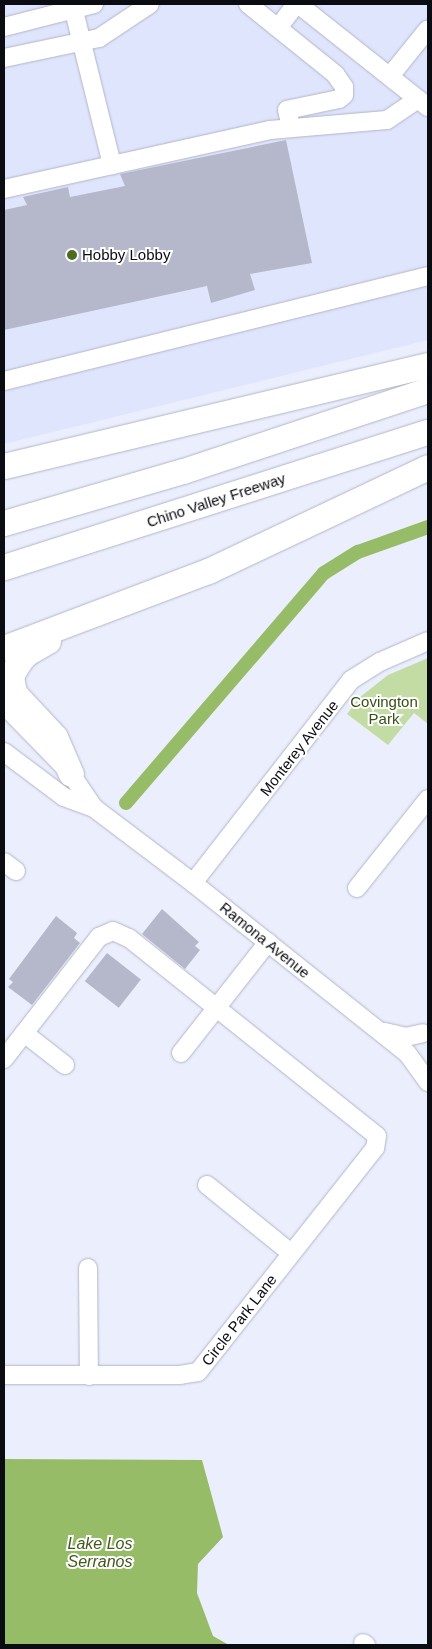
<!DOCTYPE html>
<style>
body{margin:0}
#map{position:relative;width:432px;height:1649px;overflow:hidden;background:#ebeefd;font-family:Arial,sans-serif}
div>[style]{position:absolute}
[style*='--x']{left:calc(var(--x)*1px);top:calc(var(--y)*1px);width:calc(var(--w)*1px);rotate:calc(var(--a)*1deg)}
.built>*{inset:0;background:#e0e5fe}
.green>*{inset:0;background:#c2dca4}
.water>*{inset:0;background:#97bc67}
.canal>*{height:14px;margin:-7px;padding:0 7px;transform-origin:7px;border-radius:7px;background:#97bc67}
.building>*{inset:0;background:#b5b8ca;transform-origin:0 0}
.roads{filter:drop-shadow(0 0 1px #b2b5c7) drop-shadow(0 0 1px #b2b5c7)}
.minor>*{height:18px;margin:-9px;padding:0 9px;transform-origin:9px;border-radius:9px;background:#fff}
.highway>*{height:25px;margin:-12.5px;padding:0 12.5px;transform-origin:12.5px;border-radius:12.5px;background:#fff}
.dots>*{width:14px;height:14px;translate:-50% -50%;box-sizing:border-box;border:2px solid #fff;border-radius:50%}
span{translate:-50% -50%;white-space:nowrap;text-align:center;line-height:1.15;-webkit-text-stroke:4px #fff;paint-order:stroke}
.poi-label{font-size:15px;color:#0b0c12}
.left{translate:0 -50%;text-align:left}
.street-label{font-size:15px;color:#0b0c12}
.park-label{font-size:15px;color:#384f13}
.water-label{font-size:16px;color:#41591d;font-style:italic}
.frame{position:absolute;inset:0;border:5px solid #0b0c12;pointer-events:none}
</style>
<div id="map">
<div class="built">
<div style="clip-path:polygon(4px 4px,428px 4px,428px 340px,4px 444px)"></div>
</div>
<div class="green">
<div style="clip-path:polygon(428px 658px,428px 724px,414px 713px,388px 745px,347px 714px,360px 697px,388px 675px)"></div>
</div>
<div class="water">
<div style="clip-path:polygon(4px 1459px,202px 1460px,223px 1537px,198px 1564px,197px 1593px,213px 1636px,229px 1645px,4px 1645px)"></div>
</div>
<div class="canal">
<div style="--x:126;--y:803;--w:303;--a:-49.3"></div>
<div style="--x:324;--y:573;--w:40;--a:-32"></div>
<div style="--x:358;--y:552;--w:74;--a:-19.7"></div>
</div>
<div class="building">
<div style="clip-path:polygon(286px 140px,312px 263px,250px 274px,255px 290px,211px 303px,207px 286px,4px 330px,4px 210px,27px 205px,23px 197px,68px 187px,70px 197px,125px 186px,120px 174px)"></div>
<div style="clip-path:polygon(162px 909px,199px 942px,195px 946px,200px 950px,185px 969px,142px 934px)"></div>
<div style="clip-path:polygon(56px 916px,77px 933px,74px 938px,80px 943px,32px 1005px,8px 987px,13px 982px,9px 979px)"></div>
<div style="left:107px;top:953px;width:43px;height:36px;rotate:38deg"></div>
</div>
<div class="roads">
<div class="minor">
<div style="--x:248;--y:4;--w:112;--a:38.8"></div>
<div style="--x:335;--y:74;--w:16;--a:55"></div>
<div style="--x:344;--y:87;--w:8;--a:90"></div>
<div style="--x:344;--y:95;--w:6;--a:141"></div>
<div style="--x:339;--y:99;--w:53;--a:168.1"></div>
<div style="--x:287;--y:110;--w:18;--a:77"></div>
<div style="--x:298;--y:4;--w:166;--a:38.4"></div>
<div style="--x:74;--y:11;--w:159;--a:76.1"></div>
<div style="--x:4;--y:27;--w:93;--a:-14.3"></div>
<div style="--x:278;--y:28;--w:30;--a:-53"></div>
<div style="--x:4;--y:58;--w:97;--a:-11.9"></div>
<div style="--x:99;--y:38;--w:61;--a:-33.7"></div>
<div style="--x:390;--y:76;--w:60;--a:-51"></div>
<div style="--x:4;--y:189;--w:272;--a:-12.5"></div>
<div style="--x:270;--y:130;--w:117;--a:-4.9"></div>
<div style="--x:387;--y:120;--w:37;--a:-34"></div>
<div style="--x:4;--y:381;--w:437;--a:-13.9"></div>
<div style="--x:4;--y:705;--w:96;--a:45.8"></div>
<div style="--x:71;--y:774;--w:41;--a:55.9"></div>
<div style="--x:4;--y:752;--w:75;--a:36.9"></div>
<div style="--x:64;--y:797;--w:32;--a:20"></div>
<div style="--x:94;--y:808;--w:124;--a:37.1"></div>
<div style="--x:193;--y:883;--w:273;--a:38.5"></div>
<div style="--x:407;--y:1053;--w:36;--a:54"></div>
<div style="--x:4;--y:862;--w:15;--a:37"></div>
<div style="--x:193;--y:883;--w:257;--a:-52.1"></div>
<div style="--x:351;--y:680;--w:34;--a:-32"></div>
<div style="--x:380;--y:662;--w:52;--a:-23.6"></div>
<div style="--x:357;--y:888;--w:114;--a:-51.4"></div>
<div style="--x:385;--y:1032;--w:22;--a:13"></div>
<div style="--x:406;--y:1037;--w:17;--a:-13"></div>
<div style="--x:24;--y:1033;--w:52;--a:38"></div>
<div style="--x:181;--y:1053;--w:141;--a:-51.9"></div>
<div style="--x:4;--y:1059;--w:155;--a:-52.1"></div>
<div style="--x:99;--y:937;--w:15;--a:-23"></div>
<div style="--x:113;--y:931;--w:17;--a:24"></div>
<div style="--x:129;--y:938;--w:317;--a:38.6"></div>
<div style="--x:377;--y:1136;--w:12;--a:99"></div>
<div style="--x:375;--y:1148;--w:285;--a:128.3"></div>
<div style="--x:198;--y:1372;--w:18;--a:171"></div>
<div style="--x:180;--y:1375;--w:176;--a:180"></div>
<div style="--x:207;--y:1185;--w:108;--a:39"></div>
<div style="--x:88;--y:1268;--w:108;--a:89.5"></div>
<div style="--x:363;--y:1643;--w:4;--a:34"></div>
</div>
<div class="highway">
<div style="--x:4;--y:466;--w:436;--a:-13.4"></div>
<div style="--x:4;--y:523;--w:186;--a:-16.2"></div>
<div style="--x:183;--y:471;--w:258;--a:-18.3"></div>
<div style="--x:4;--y:567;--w:445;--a:-17.7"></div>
<div style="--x:48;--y:641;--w:24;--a:150"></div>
<div style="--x:27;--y:653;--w:12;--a:132"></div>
<div style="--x:19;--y:662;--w:16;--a:120"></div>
<div style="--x:11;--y:676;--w:17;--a:80"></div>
<div style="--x:14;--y:693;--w:60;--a:47"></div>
<div style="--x:55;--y:737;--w:40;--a:66.6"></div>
<div style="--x:4;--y:648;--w:218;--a:-20.7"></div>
<div style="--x:208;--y:571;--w:243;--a:-25.3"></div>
</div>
</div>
<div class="dots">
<div style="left:72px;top:255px;background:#4e6b20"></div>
</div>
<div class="poi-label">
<span class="left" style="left:82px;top:255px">Hobby Lobby</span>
</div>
<div class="street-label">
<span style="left:216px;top:500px;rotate:-18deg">Chino Valley Freeway</span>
<span style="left:299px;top:748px;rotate:-52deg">Monterey Avenue</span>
<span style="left:265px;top:940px;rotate:39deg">Ramona Avenue</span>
<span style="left:239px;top:1320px;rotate:-52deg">Circle Park Lane</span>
</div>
<div class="park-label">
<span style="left:384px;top:710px">Covington<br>Park</span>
</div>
<div class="water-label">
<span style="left:100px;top:1553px">Lake Los<br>Serranos</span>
</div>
<div class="frame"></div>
</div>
